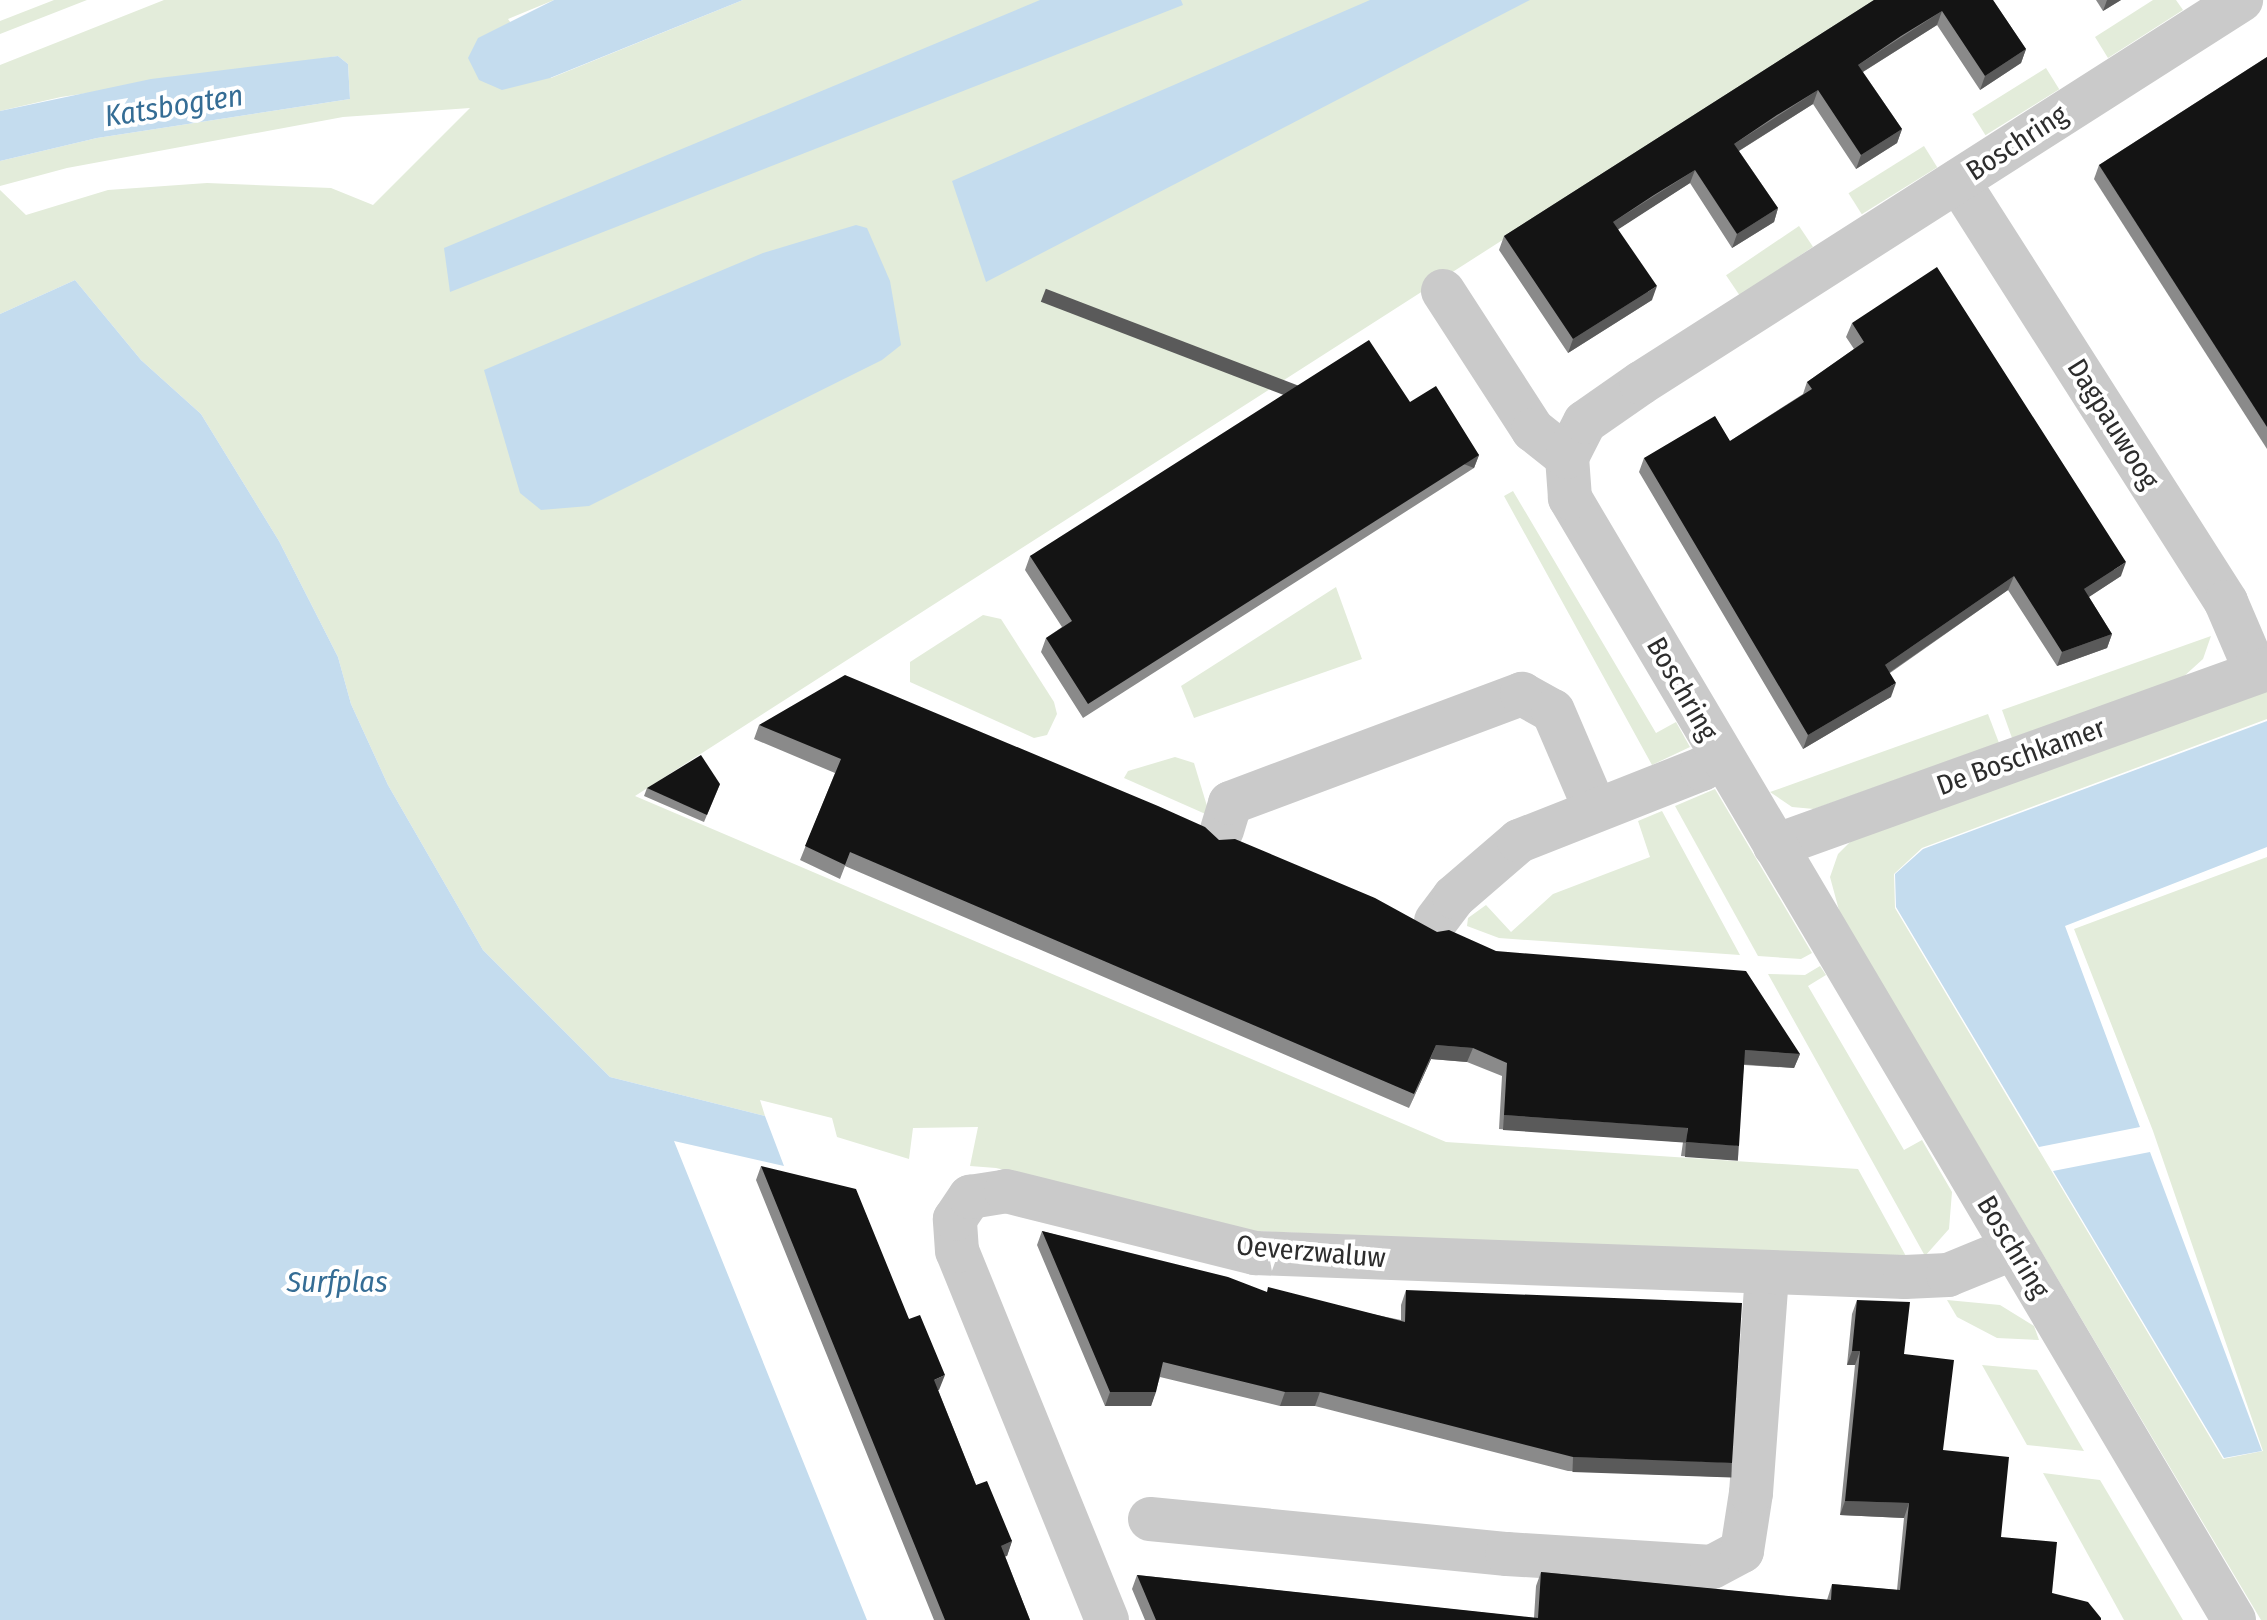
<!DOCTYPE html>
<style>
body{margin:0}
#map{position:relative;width:2267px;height:1620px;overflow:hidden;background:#fff;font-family:"Fira Sans Condensed",sans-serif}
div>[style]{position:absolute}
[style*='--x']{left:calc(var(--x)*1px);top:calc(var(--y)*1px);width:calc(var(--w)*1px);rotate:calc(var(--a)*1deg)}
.green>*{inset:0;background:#e3ecda;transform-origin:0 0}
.water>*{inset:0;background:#c4dcee}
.minor>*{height:44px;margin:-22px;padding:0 22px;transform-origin:22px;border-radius:22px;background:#cacaca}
.wall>*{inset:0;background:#8a8a8a}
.shaded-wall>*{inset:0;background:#5a5a5a;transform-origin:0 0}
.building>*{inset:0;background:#141414}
span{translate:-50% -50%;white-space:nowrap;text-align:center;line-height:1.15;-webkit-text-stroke:8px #fff;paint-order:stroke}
.street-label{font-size:28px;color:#2d2d2d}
.water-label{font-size:30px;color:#356d95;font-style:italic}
</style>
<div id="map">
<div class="green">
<div style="clip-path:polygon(54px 0,87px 0,0 34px,0 21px)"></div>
<div style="clip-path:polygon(164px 0,554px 0,508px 19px,551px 78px,743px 0,1877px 0,635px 796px,1446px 1142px,1858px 1169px,1907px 1258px,1254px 1231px,996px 1168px,970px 1166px,978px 1127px,913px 1128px,909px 1159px,837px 1137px,832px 1118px,760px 1100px,765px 1116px,610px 1077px,483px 950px,388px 785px,351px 704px,338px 657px,279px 541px,201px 414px,141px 360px,75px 280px,0 314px,0 190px,26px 215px,108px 190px,207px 183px,331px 188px,373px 205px,470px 108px,343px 117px,67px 168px,0 186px,0 161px,97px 138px,350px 99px,348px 64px,338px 56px,61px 97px,0 111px,0 65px)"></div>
<div style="clip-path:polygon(2153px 0,2176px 0,2183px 10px,2108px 58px,2095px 37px)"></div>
<div style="left:2046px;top:68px;width:25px;height:87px;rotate:58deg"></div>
<div style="left:1924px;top:146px;width:25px;height:89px;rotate:58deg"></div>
<div style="left:1799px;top:226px;width:25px;height:88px;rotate:56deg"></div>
<div style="clip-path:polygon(1513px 491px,1656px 733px,1676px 722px,1690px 747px,1652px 765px,1504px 496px)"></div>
<div style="clip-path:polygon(1336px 587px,1362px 659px,1194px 718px,1181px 686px)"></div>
<div style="clip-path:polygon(983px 615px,1001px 619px,1054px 702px,1057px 714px,1047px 735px,1034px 738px,910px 682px,910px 662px)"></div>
<div style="clip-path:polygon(2211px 636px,2203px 659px,2182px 678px,2012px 738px,2002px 710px)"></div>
<div style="clip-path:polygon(2267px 691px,2267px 719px,1922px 848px,1894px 874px,1895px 908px,2223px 1459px,2263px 1451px,2153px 1131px,2074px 929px,2267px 857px,2267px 1620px,2261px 1620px,1840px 914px,1830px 877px,1838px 854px,1851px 841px)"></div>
<div style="clip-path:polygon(1988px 714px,1999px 743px,1814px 809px,1792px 807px,1770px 792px)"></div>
<div style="clip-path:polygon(1175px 757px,1194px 763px,1210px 816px,1124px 778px,1128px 771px)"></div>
<div style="clip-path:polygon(1715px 789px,1812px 953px,1801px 959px,1758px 956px,1675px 806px)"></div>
<div style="clip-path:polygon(1662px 811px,1740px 955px,1499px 938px,1467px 926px,1468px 918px,1486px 905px,1511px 932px,1553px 894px,1650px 857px,1638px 821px)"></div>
<div style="clip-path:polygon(1820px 966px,1826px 975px,1808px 986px,1904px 1150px,1922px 1140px,1952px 1192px,1949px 1229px,1925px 1256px,1768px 974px,1805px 975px)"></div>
<div style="clip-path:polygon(1947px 1300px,2000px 1305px,2034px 1326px,2039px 1340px,1997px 1338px,1957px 1317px)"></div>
<div style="clip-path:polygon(1982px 1365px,2037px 1370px,2084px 1451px,2027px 1445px)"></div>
<div style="clip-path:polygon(2043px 1473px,2100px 1480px,2183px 1620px,2124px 1620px)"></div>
</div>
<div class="water">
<div style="clip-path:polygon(554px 0,743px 0,550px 78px,502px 90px,479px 80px,468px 58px,478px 38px)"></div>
<div style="clip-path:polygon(1040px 0,1181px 0,1183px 5px,450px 292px,444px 248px)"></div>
<div style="clip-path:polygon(1370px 0,1530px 0,986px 282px,952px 181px)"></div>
<div style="clip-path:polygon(338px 56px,348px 64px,350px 99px,97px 138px,0 161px,0 111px,151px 79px)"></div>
<div style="clip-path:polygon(856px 225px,867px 228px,890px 281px,901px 345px,882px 360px,589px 506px,541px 510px,520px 493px,484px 370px,763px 253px)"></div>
<div style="clip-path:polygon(75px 280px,141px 360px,201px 414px,279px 541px,338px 657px,351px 704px,388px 785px,483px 950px,610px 1077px,765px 1116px,784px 1166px,674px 1141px,867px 1620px,0 1620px,0 314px)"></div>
<div style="clip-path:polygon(2267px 721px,2267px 847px,2065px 926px,2140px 1127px,2039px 1147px,1896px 907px,1895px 874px,1923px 849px)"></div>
<div style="clip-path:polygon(2150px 1152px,2262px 1451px,2224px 1458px,2053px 1171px)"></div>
</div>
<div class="minor">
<div style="--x:1958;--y:181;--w:499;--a:57.5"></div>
<div style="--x:2226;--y:602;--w:76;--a:66.8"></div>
<div style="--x:1443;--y:291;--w:166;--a:57.1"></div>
<div style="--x:1533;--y:430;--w:43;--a:38.5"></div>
<div style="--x:1222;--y:830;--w:28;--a:-73"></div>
<div style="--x:1230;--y:803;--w:312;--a:-20.5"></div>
<div style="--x:1522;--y:694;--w:35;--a:29"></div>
<div style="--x:1553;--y:711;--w:107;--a:66.8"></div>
<div style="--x:1775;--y:846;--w:523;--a:-19.79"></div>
<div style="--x:1436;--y:921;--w:30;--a:-53"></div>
<div style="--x:1454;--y:897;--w:86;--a:-40.7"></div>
<div style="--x:1519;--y:841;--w:197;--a:-21.5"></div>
<div style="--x:1702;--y:769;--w:23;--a:-34"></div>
<div style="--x:1150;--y:1519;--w:359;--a:5.6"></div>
<div style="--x:1507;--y:1554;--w:205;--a:3.6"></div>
<div style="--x:1712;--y:1567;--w:34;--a:-28"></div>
<div style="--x:1742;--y:1551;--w:59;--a:-81.2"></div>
<div style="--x:1751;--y:1493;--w:221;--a:-85.8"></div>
<div style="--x:1107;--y:1620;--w:398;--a:-112.1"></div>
<div style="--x:957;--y:1251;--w:32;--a:-94"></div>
<div style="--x:955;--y:1219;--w:27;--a:-56"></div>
<div style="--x:970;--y:1197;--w:36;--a:-9"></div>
<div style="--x:1006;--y:1191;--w:257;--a:14"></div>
<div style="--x:1255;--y:1253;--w:650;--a:2.11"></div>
<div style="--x:1905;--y:1277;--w:43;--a:-2.7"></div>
<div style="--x:1948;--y:1275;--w:71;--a:-22.2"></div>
<div style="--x:2234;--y:1620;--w:1304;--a:-120.62"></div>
<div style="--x:1570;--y:498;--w:41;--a:-94.2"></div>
<div style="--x:1567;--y:457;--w:39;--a:-63"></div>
<div style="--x:1585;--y:422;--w:68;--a:-34.9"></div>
<div style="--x:1641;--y:383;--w:712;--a:-32.55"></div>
</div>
<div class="wall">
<div style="clip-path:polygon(1874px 0,1993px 0,2026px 49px,2021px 63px,1980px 90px,1937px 25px,1863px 72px,1902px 129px,1897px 143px,1856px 169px,1813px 104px,1739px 151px,1778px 208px,1774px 222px,1732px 248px,1690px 183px,1649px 209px,1618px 229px,1652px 300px,1568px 353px,1499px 250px,1504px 236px)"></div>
<div style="clip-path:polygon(2096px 0,2121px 0,2103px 11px)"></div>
<div style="clip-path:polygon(2267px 57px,2267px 449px,2094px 179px,2099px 165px)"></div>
<div style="clip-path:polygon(1852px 323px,2121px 576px,2089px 597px,2112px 634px,2107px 648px,2057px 666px,2008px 590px,1890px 673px,1891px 697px,1803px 749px,1639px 472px,1644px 458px,1730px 441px,1803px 394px,1807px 382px,1854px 349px,1846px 337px)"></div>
<div style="clip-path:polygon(1410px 402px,1479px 455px,1474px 468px,1083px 718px,1041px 652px,1046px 638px,1062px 627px,1025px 570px,1030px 556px)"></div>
<div style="clip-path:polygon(759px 725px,1219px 840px,1437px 932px,1800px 1054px,1794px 1068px,1744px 1065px,1734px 1160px,1681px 1156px,1683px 1142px,1499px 1129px,1502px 1076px,1467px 1062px,1431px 1059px,1409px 1108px,845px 866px,840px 879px,800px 860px,835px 773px,754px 739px)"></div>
<div style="clip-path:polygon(720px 784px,704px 822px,644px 796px,647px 788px)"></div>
<div style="clip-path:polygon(761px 1166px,909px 1319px,939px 1390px,938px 1390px,976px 1485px,1012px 1541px,1007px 1556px,1005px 1556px,1030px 1620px,934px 1620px,756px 1180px)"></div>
<div style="clip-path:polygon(1042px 1231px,1266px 1292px,1401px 1320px,1401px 1305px,1406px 1290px,1727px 1477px,1568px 1471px,1315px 1406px,1280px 1406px,1160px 1377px,1151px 1406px,1105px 1406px,1037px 1245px)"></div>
<div style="clip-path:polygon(1857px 1300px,1904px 1354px,1943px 1450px,2001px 1537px,2052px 1593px,2101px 1620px,1145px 1620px,1132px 1589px,1137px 1575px,1534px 1618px,1536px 1586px,1541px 1572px,1827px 1600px,1832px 1584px,1897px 1590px,1904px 1518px,1840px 1515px,1855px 1365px,1847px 1365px,1852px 1314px)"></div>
</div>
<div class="shaded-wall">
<div style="clip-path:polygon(2107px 0,2121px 0,2103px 11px)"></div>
<div style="clip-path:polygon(1942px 11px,1937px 25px,1853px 78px,1858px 65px)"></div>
<div style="clip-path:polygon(2026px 49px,2021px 63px,1980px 90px,1985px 76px)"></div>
<div style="clip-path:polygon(1818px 90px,1813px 104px,1729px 157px,1734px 144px)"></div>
<div style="clip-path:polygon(1902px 129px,1897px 143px,1856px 169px,1861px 155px)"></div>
<div style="clip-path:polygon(1695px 170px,1690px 183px,1608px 236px,1613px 222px)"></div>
<div style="clip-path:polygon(1778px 208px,1774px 222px,1732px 248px,1737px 234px)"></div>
<div style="clip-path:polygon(1657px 286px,1652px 300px,1568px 353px,1573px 339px)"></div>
<div style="left:1479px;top:455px;width:14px;height:464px;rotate:111deg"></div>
<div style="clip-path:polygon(2126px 562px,2121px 576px,2078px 604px,2084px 589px)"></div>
<div style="clip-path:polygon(2014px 576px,2008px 590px,1880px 679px,1885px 665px)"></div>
<div style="clip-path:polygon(2112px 634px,2107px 648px,2057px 666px,2062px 652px)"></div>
<div style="clip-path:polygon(1896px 683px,1891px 697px,1803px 749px,1808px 735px)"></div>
<div style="clip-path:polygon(1436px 1045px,1473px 1048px,1467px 1062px,1431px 1059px,1409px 1108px)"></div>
<div style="clip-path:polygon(1745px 1050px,1800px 1054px,1794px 1068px,1740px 1064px)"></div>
<div style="left:1504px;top:1115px;width:184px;height:15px;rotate:4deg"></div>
<div style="left:1686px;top:1142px;width:53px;height:15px;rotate:4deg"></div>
<div style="clip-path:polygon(1852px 1351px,1860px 1351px,1855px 1365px,1847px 1365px)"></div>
<div style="clip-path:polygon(945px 1375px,939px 1390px,928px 1394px,934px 1380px)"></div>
<div style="clip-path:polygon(1110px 1392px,1156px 1392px,1151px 1406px,1105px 1406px)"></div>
<div style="clip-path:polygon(1285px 1392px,1320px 1392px,1315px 1406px,1280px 1406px)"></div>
<div style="left:1573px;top:1457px;width:159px;height:15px;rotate:2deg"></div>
<div style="clip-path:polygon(1845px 1501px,1909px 1503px,1904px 1518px,1840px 1515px)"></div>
<div style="clip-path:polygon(1012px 1541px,1007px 1556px,996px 1560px,1001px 1546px)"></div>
</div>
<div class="building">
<div style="clip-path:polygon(1874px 0,1993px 0,2026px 49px,1985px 76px,1942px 11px,1901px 36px,1858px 65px,1902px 129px,1861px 155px,1818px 90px,1777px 115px,1734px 144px,1778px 208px,1737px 234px,1695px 170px,1654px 195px,1613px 222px,1657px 286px,1573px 339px,1504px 236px)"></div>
<div style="clip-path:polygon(2267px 57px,2267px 427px,2099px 165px)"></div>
<div style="clip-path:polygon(1937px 267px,2126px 562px,2084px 589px,2112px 634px,2062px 652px,2014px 576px,1885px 665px,1896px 683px,1808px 735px,1644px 458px,1715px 416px,1730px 441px,1812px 389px,1807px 382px,1864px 342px,1852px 323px)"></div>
<div style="clip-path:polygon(1369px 340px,1410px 402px,1436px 386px,1479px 455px,1088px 704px,1046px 638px,1072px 621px,1030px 556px)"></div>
<div style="clip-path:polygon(845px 675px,1158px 806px,1205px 827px,1219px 840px,1235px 839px,1375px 898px,1437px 932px,1449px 930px,1496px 951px,1746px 971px,1800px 1054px,1745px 1050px,1739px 1146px,1686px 1142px,1688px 1128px,1504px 1115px,1507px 1063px,1473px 1048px,1436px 1045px,1414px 1094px,850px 852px,845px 865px,805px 846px,841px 759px,759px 725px)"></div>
<div style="clip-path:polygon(701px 755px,720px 784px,707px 815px,647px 788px)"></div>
<div style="clip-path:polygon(761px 1166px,856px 1189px,909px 1319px,920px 1315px,945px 1375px,934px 1380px,976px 1485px,987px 1481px,1012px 1541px,1001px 1546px,1030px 1620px,945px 1620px)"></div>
<div style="clip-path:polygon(1042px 1231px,1228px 1277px,1267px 1292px,1268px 1287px,1405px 1322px,1406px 1290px,1742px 1303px,1732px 1463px,1573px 1457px,1320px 1392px,1285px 1392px,1163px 1362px,1156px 1392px,1110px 1392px)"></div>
<div style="clip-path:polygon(1857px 1300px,1910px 1302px,1904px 1354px,1954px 1360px,1943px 1450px,2009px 1457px,2001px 1537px,2057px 1542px,2052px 1593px,2088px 1602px,2101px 1618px,2101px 1620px,1156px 1620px,1137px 1575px,1538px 1618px,1541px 1572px,1831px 1600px,1832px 1584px,1900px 1590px,1909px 1503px,1845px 1501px,1860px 1351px,1852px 1351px)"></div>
</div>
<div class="street-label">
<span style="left:2017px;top:143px;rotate:-33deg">Boschring</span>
<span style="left:2113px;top:424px;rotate:58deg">Dagpauwoog</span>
<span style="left:1682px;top:689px;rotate:60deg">Boschring</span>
<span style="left:2021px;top:757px;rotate:-20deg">De Boschkamer</span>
<span style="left:2013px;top:1247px;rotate:59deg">Boschring</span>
<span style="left:1311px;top:1252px;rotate:5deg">Oeverzwaluw</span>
</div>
<div class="water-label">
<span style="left:174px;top:106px;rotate:-9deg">Katsbogten</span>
<span style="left:337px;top:1282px">Surfplas</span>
</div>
</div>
